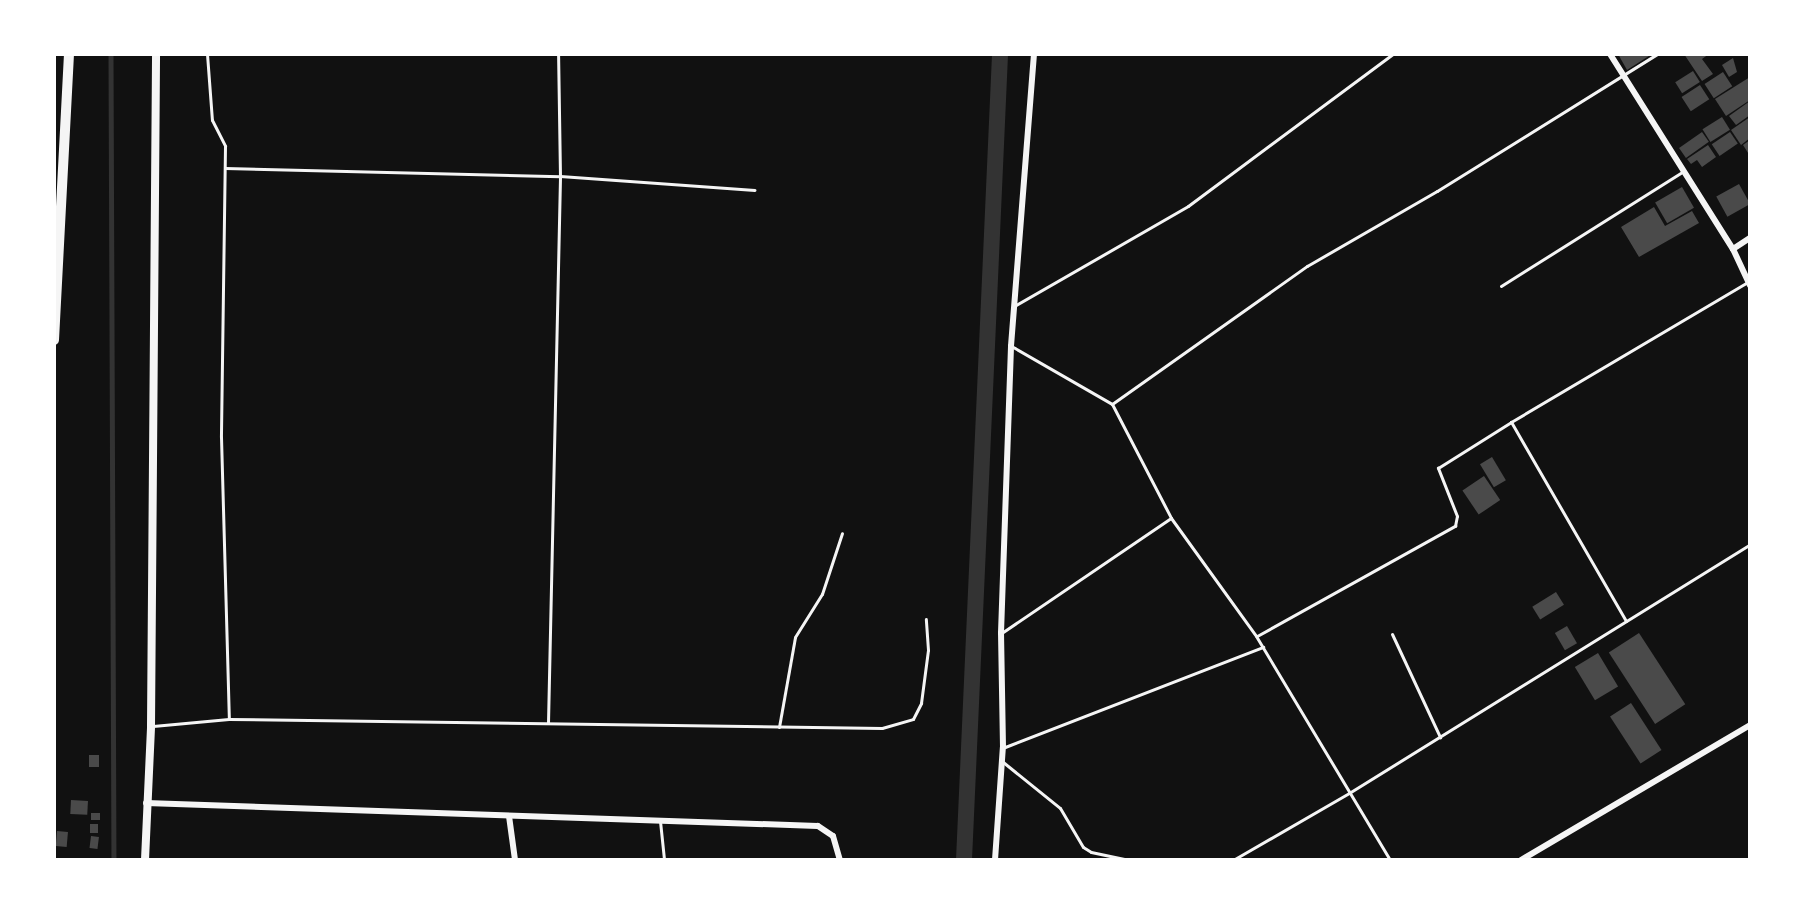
<!DOCTYPE html>
<style>
body{margin:0}
#map{position:relative;width:1804px;height:914px;overflow:hidden;background:#111;font-family:"Fira Sans Condensed",sans-serif}
div>[style]{position:absolute}
[style*='--x']{left:calc(var(--x)*1px);top:calc(var(--y)*1px);width:calc(var(--w)*1px);rotate:calc(var(--a)*1deg)}
.stream>*{height:4.5px;margin:-2.25px;padding:0 2.25px;transform-origin:2.25px;border-radius:2.25px;background:#333}
.canal>*{height:16px;margin:-8px;padding:0 8px;transform-origin:8px;border-radius:8px;background:#333}
.building>*{inset:0;background:#4a4a4a;transform-origin:0 0}
.service>*{height:3px;margin:-1.5px;padding:0 1.5px;transform-origin:1.5px;border-radius:1.5px;background:#f5f5f5}
.minor>*{height:6px;margin:-3px;padding:0 3px;transform-origin:3px;border-radius:3px;background:#f5f5f5}
.tertiary>*{height:8px;margin:-4px;padding:0 4px;transform-origin:4px;border-radius:4px;background:#f5f5f5}
.primary>*{height:10px;margin:-5px;padding:0 5px;transform-origin:5px;border-radius:5px;background:#f5f5f5}
span{translate:-50% -50%;white-space:nowrap;text-align:center;line-height:1.15;-webkit-text-stroke:5px #fff;paint-order:stroke}
.frame{position:absolute;inset:0;border:56px solid #fff;pointer-events:none}
</style>
<div id="map">
<div class="stream">
<div style="--x:111;--y:54;--w:806;--a:89.79"></div>
</div>
<div class="canal">
<div style="--x:964;--y:860;--w:807;--a:-87.44"></div>
</div>
<div class="building">
<div style="clip-path:polygon(1618px 54px,1652px 54px,1627px 70px)"></div>
<div style="clip-path:polygon(1684px 54px,1709px 54px,1702px 59px,1713px 74px,1702px 81px)"></div>
<div style="clip-path:polygon(1733px 58px,1737px 72px,1729px 77px,1722px 65px)"></div>
<div style="left:1693px;top:71px;width:13px;height:21px;rotate:58deg"></div>
<div style="left:1723px;top:72px;width:17px;height:22px;rotate:57deg"></div>
<div style="clip-path:polygon(1750px 77px,1750px 100px,1726px 116px,1715px 99px)"></div>
<div style="left:1700px;top:85px;width:17px;height:22px;rotate:57deg"></div>
<div style="clip-path:polygon(1750px 101px,1750px 115px,1736px 125px,1729px 116px)"></div>
<div style="left:1722px;top:117px;width:15px;height:23px;rotate:58deg"></div>
<div style="clip-path:polygon(1750px 117px,1750px 138px,1741px 145px,1731px 130px)"></div>
<div style="left:1702px;top:132px;width:12px;height:28px;rotate:55deg"></div>
<div style="left:1730px;top:132px;width:14px;height:22px;rotate:56deg"></div>
<div style="clip-path:polygon(1750px 140px,1750px 156px,1743px 145px)"></div>
<div style="clip-path:polygon(1708px 145px,1716px 157px,1702px 167px,1697px 160px,1691px 164px,1687px 159px)"></div>
<div style="left:1739px;top:184px;width:23px;height:26px;rotate:61deg"></div>
<div style="left:1682px;top:187px;width:24px;height:31px;rotate:60deg"></div>
<div style="clip-path:polygon(1654px 207px,1665px 226px,1692px 211px,1699px 223px,1639px 257px,1621px 227px)"></div>
<div style="left:1492px;top:457px;width:27px;height:14px;rotate:59deg"></div>
<div style="left:1484px;top:476px;width:29px;height:26px;rotate:56deg"></div>
<div style="left:1556px;top:592px;width:15px;height:28px;rotate:58deg"></div>
<div style="left:1567px;top:626px;width:20px;height:14px;rotate:60deg"></div>
<div style="left:1639px;top:633px;width:85px;height:36px;rotate:57deg"></div>
<div style="left:1598px;top:653px;width:39px;height:27px;rotate:59deg"></div>
<div style="left:1631px;top:703px;width:56px;height:25px;rotate:57deg"></div>
<div style="left:89px;top:755px;width:10px;height:12px"></div>
<div style="left:71px;top:800px;width:17px;height:14px;rotate:3deg"></div>
<div style="left:91px;top:813px;width:9px;height:7px"></div>
<div style="left:90px;top:824px;width:8px;height:9px"></div>
<div style="left:57px;top:831px;width:11px;height:15px;rotate:5deg"></div>
<div style="left:91px;top:836px;width:8px;height:12px;rotate:7deg"></div>
</div>
<div class="service">
<div style="--x:207;--y:54;--w:66;--a:85.7"></div>
<div style="--x:212;--y:120;--w:29;--a:63"></div>
<div style="--x:225;--y:146;--w:291;--a:90.8"></div>
<div style="--x:221;--y:437;--w:282;--a:88.4"></div>
<div style="--x:225;--y:168;--w:335;--a:1.4"></div>
<div style="--x:560;--y:176;--w:195;--a:4.1"></div>
<div style="--x:1501;--y:286;--w:214;--a:-32.2"></div>
<div style="--x:1016;--y:305;--w:198;--a:-29.9"></div>
<div style="--x:1188;--y:206;--w:255;--a:-36.6"></div>
<div style="--x:1013;--y:347;--w:114;--a:29.9"></div>
<div style="--x:1112;--y:404;--w:239;--a:-35.3"></div>
<div style="--x:1307;--y:266;--w:150;--a:-30"></div>
<div style="--x:1437;--y:191;--w:259;--a:-31.9"></div>
<div style="--x:1112;--y:404;--w:128;--a:62.6"></div>
<div style="--x:1171;--y:518;--w:145;--a:54.2"></div>
<div style="--x:1256;--y:636;--w:261;--a:59.1"></div>
<div style="--x:1626;--y:621;--w:230;--a:-120"></div>
<div style="--x:1511;--y:422;--w:275;--a:-30.6"></div>
<div style="--x:1003;--y:632;--w:203;--a:-34.2"></div>
<div style="--x:1392;--y:634;--w:114;--a:65"></div>
<div style="--x:1257;--y:636;--w:227;--a:-29.1"></div>
<div style="--x:1455;--y:526;--w:10;--a:-79"></div>
<div style="--x:1457;--y:516;--w:52;--a:-111.6"></div>
<div style="--x:1438;--y:468;--w:86;--a:-32.2"></div>
<div style="--x:548;--y:723;--w:547;--a:-88.74"></div>
<div style="--x:560;--y:176;--w:122;--a:-90.9"></div>
<div style="--x:153;--y:726;--w:76;--a:-5.3"></div>
<div style="--x:229;--y:719;--w:653;--a:0.79"></div>
<div style="--x:882;--y:728;--w:32;--a:-16"></div>
<div style="--x:913;--y:719;--w:18;--a:-63"></div>
<div style="--x:921;--y:703;--w:53;--a:-82.5"></div>
<div style="--x:928;--y:650;--w:31;--a:-94"></div>
<div style="--x:779;--y:727;--w:91;--a:-79.9"></div>
<div style="--x:795;--y:637;--w:51;--a:-57.9"></div>
<div style="--x:822;--y:594;--w:64;--a:-71.8"></div>
<div style="--x:1005;--y:747;--w:277;--a:-21.2"></div>
<div style="--x:1003;--y:762;--w:73;--a:38.9"></div>
<div style="--x:1060;--y:808;--w:45;--a:59.5"></div>
<div style="--x:1083;--y:847;--w:9;--a:32"></div>
<div style="--x:1091;--y:852;--w:40;--a:12"></div>
<div style="--x:660;--y:821;--w:39;--a:84"></div>
<div style="--x:1233;--y:860;--w:134;--a:-30"></div>
<div style="--x:1349;--y:793;--w:472;--a:-31.8"></div>
</div>
<div class="minor">
<div style="--x:1610;--y:54;--w:231;--a:57.8"></div>
<div style="--x:1733;--y:249;--w:40;--a:65"></div>
<div style="--x:1733;--y:249;--w:20;--a:-33"></div>
<div style="--x:146;--y:803;--w:672;--a:1.96"></div>
<div style="--x:818;--y:826;--w:18;--a:34"></div>
<div style="--x:833;--y:836;--w:25;--a:74"></div>
<div style="--x:509;--y:816;--w:44;--a:82.2"></div>
<div style="--x:995;--y:860;--w:113;--a:-86"></div>
<div style="--x:1003;--y:747;--w:114;--a:-91"></div>
<div style="--x:1001;--y:633;--w:287;--a:-88"></div>
<div style="--x:1011;--y:346;--w:293;--a:-85.5"></div>
<div style="--x:1521;--y:860;--w:266;--a:-30.5"></div>
</div>
<div class="tertiary">
<div style="--x:145;--y:860;--w:134;--a:-87.4"></div>
<div style="--x:151;--y:726;--w:672;--a:-89.57"></div>
</div>
<div class="primary">
<div style="--x:54;--y:340;--w:286;--a:-87"></div>
</div>
<div class="frame"></div>
</div>
